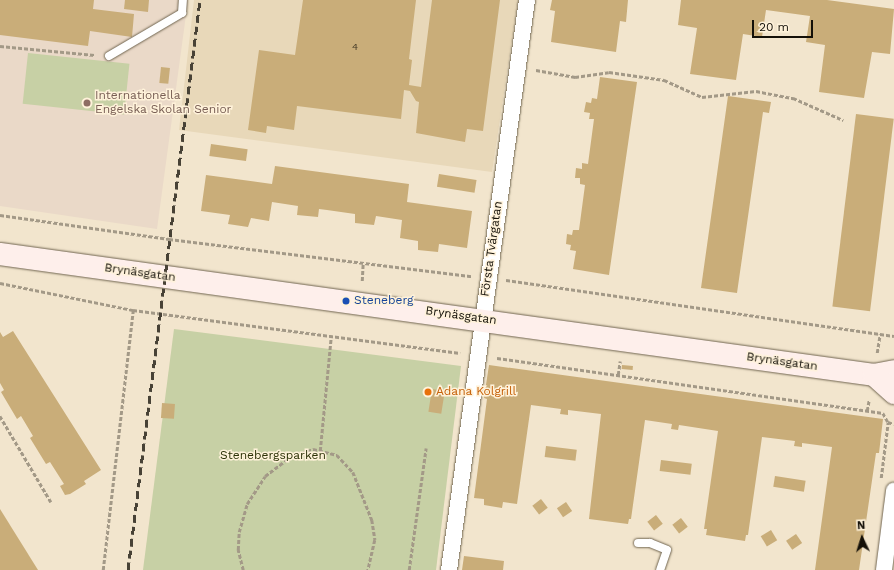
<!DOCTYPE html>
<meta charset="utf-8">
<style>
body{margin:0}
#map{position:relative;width:894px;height:570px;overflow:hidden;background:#f2e5cd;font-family:"Work Sans",sans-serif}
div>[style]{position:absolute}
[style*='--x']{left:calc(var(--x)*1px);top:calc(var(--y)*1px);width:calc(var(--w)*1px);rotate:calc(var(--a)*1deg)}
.built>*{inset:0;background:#e8d8b9}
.education>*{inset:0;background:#ead9c8}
.green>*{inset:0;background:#c7d0a5;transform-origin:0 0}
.building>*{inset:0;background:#c9ad79;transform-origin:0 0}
.path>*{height:2.5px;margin-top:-1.25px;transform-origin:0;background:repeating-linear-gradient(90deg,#a39987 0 4px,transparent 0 6px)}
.roads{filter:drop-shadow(0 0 1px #706550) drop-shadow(0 0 1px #706550)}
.lane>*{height:8px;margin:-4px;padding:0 4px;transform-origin:4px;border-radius:4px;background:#fff}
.street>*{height:16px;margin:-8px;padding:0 8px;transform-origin:8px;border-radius:8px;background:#fff}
.secondary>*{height:22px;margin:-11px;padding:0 11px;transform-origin:11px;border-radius:11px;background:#feefeb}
.rail>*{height:3px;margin-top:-1.5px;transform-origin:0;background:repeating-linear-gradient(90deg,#484236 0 8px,transparent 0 12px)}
.dots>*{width:11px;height:11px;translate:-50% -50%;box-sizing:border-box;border:2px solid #fff2da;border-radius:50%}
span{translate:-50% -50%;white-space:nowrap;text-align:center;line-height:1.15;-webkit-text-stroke:3px #fff2da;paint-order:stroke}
.number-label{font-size:10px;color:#413724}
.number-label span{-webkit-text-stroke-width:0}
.education-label{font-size:12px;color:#785e54}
.left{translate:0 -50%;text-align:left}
.street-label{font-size:12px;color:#141008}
.transit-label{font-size:12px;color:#164399}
.food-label{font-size:12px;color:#c56008}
.park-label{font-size:12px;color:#2d3307}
.north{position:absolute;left:842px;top:518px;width:40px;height:40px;-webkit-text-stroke:3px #fff2da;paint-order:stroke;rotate:356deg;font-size:11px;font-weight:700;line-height:16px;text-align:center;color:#141008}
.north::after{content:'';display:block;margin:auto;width:14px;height:18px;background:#141008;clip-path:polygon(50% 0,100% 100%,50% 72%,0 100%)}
.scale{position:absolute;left:752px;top:20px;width:61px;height:18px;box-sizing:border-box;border:2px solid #141008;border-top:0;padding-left:5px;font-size:12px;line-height:14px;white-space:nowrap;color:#141008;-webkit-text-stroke:3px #fff2da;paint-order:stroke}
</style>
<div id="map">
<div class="built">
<div style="clip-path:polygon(194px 0,518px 0,492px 172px,179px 130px)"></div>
</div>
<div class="education">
<div style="clip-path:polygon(0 0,188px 0,157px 229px,0 206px)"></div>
</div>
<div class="green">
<div style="left:28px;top:53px;width:102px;height:51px;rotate:6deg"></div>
<div style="clip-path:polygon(174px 329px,461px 366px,436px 570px,143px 570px)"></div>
</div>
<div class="building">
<div style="clip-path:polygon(0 0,94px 0,93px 9px,134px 14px,132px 37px,90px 31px,88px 46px,0 35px)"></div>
<div style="clip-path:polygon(125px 0,149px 0,148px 12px,124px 9px)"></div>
<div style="clip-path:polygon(303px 0,416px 0,409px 59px,412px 60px,409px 85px,421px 87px,432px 0,500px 0,483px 131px,467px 129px,465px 142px,416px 133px,419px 102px,416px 101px,410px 91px,404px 90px,401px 119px,297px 106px,294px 130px,267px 126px,266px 133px,248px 130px,259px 50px,295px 55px)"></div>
<div style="clip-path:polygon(552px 0,628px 0,626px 22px,620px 21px,616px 52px,551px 42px,555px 11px,550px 10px)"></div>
<div style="clip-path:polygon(681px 0,827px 0,894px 9px,890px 54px,872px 52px,864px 98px,819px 92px,825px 45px,806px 42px,810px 16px,766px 10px,762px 37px,743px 34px,736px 80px,690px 74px,697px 28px,678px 25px)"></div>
<div style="left:161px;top:67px;width:9px;height:16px;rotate:6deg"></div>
<div style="clip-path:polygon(600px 77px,637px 82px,609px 275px,573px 269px,576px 251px,570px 250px,571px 245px,566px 244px,567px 234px,572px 235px,573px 230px,579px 230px,585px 185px,580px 184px,580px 178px,575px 178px,576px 168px,582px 169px,582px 163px,588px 164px,594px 119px,589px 119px,590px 113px,584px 112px,586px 102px,591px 103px,592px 98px,597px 99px)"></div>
<div style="clip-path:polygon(728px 96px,771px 102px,769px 113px,763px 112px,737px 293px,701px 288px)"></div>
<div style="left:856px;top:114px;width:38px;height:194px;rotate:7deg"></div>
<div style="left:211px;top:144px;width:37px;height:12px;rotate:8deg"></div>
<div style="clip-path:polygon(275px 166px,409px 184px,407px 202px,472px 211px,467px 248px,439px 244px,438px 252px,418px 250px,418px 241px,400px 238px,402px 220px,376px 216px,374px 225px,355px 223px,355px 214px,327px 210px,319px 209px,318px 217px,297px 215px,298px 206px,272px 202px,269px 221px,251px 218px,248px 227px,228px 224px,230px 215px,201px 211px,206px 175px,272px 184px)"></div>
<div style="left:439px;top:174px;width:38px;height:13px;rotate:9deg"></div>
<div style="clip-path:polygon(13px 331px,101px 470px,84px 481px,86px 484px,70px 494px,65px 495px,60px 486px,64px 484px,50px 462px,46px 464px,30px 438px,33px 436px,21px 416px,17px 419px,1px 392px,4px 390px,0 383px,0 332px,3px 337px)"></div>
<div style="clip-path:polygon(489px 365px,883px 419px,879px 453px,876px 453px,859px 570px,815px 570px,832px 447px,802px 443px,802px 447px,794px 446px,795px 441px,762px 437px,748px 535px,746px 535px,745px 541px,706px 535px,707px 529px,704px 529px,718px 431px,679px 425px,678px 430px,671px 429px,672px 424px,645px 420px,631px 519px,629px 519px,628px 524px,589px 519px,601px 414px,568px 410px,568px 415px,560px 414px,561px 409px,531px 405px,517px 504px,503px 502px,502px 508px,484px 505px,484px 499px,474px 498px,487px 399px,484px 398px)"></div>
<div style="left:622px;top:365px;width:11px;height:4px;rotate:5deg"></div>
<div style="left:432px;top:389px;width:13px;height:23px;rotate:9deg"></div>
<div style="left:162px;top:403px;width:13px;height:15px;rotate:4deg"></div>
<div style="left:546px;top:446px;width:31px;height:11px;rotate:7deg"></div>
<div style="left:661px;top:460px;width:31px;height:11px;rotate:7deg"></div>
<div style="left:775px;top:476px;width:31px;height:11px;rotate:9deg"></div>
<div style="left:541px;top:499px;width:11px;height:11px;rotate:52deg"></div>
<div style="left:566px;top:502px;width:11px;height:11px;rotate:56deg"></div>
<div style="clip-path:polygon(0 509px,38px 570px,0 570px)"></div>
<div style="left:656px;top:515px;width:11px;height:11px;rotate:52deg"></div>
<div style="left:681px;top:518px;width:11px;height:11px;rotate:52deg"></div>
<div style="left:771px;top:530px;width:12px;height:12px;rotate:59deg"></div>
<div style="left:796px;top:534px;width:11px;height:12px;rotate:56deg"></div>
<div style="clip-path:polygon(464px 556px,504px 561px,503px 570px,462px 570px)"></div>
</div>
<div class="path">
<div style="--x:0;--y:46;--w:95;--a:5.4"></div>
<div style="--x:536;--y:70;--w:40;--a:10"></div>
<div style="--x:575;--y:77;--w:34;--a:-8"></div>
<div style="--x:609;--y:72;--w:56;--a:8.3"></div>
<div style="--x:664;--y:80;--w:42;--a:24.1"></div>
<div style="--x:702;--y:97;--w:54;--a:-6.3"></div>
<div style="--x:756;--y:91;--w:38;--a:11"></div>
<div style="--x:793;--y:98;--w:55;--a:23.7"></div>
<div style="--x:0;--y:215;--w:171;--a:8.1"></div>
<div style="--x:169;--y:239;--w:305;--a:7"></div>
<div style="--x:506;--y:280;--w:392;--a:8.2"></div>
<div style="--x:362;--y:281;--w:18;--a:-87"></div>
<div style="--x:0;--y:283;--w:136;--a:11.5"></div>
<div style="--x:133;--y:310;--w:330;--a:7.5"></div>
<div style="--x:877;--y:353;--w:19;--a:-81"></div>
<div style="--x:497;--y:358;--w:390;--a:8.1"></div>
<div style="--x:883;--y:413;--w:10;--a:61"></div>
<div style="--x:888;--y:422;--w:6;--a:18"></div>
<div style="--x:618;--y:375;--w:14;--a:-82"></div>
<div style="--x:867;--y:411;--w:11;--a:-80"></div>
<div style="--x:0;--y:416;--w:100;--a:59.3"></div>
<div style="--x:320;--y:451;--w:116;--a:-84.5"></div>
<div style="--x:881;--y:478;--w:56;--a:-82.9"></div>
<div style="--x:103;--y:570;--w:262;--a:-83.4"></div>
<div style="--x:243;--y:570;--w:21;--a:-104"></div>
<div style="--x:238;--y:550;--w:18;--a:-87"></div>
<div style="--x:239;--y:532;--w:29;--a:-74"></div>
<div style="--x:247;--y:504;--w:33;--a:-57"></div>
<div style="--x:265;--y:476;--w:31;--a:-37"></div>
<div style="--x:290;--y:457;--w:24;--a:-19"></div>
<div style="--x:313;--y:449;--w:25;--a:14"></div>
<div style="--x:337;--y:455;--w:23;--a:47"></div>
<div style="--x:353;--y:472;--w:52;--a:68.4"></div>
<div style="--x:372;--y:520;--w:20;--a:81"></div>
<div style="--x:375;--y:540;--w:31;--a:103"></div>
<div style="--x:409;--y:570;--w:123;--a:-82.1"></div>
</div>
<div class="roads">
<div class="lane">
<div style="--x:109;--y:56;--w:85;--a:-30.5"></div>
<div style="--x:182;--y:13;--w:13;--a:-86"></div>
<div style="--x:638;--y:543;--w:12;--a:0"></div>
<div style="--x:650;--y:543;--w:18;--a:22"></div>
<div style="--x:667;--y:550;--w:21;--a:109"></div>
</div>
<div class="street">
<div style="--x:449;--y:570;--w:575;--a:-82.21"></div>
<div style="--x:884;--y:570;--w:80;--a:-82.8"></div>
</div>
<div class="secondary">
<div style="--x:0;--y:254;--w:882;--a:7.88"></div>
<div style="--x:874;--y:375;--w:20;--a:-11"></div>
<div style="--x:874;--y:375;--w:27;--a:42"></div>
</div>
</div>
<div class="rail">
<div style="--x:128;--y:570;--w:575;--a:-82.8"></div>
</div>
<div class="dots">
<div style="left:87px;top:103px;background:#8d6e63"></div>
<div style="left:346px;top:301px;background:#1a4fb4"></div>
<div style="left:428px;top:392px;background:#e8710a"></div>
</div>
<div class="number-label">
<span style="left:355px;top:47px">4</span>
</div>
<div class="education-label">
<span class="left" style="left:95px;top:103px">Internationella<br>Engelska Skolan Senior</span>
</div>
<div class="street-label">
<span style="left:492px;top:249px;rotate:-82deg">Första Tvärgatan</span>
<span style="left:140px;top:273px;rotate:8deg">Brynäsgatan</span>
<span style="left:461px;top:316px;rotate:8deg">Brynäsgatan</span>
<span style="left:782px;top:362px;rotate:8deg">Brynäsgatan</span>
</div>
<div class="transit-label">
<span class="left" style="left:354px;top:301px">Steneberg</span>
</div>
<div class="food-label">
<span class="left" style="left:436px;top:392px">Adana Kolgrill</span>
</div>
<div class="park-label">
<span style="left:273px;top:456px">Stenebergsparken</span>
</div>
<div class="north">N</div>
<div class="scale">20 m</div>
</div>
